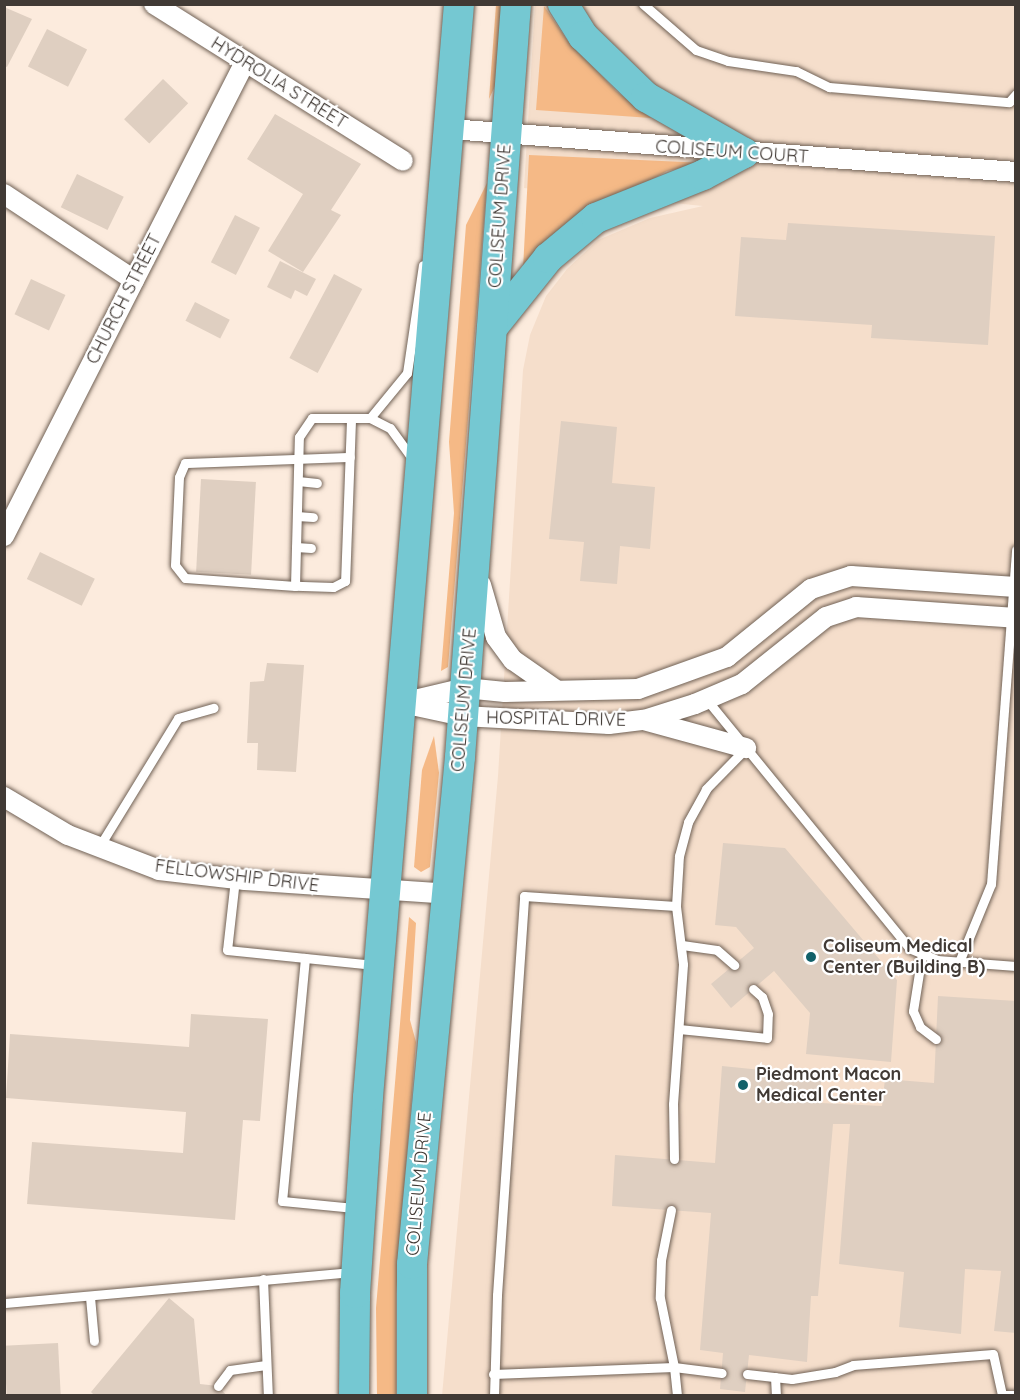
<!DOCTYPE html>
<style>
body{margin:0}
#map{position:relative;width:1020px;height:1400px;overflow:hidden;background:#fcebdd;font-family:Quicksand,sans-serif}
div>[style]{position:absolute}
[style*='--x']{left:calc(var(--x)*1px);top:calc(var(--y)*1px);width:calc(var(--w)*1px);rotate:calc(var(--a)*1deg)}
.built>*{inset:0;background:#f5decb}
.green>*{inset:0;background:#f5b986}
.building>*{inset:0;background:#dfcfc1;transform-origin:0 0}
.roads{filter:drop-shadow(0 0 2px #706155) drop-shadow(0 0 2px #706155)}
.service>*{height:9px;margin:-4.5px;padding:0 4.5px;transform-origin:4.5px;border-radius:4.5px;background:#fff}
.minor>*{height:20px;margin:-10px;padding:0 10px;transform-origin:10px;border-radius:10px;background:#fff}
.primary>*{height:30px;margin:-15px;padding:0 15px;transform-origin:15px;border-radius:15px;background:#75c8d2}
.dots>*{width:16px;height:16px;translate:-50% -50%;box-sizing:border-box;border:3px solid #fff;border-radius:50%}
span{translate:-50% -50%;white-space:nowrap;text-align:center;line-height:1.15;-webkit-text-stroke:4.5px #fff;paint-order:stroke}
.street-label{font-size:18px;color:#413a35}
.poi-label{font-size:18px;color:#413a35;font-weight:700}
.left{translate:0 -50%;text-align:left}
.frame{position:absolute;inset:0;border:6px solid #413a35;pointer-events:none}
</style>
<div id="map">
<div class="built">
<div style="clip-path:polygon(535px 5px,1015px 5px,1015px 1395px,442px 1396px,498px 776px,523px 370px,530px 335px,546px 296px,567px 269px,598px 240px,650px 218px,703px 206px,524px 188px)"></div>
</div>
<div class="green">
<div style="clip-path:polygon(496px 5px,502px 5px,496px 84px,489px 99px)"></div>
<div style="clip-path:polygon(544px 6px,567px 40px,616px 91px,651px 118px,536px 110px)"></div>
<div style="clip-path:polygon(529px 155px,706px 163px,667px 171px,581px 219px,523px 269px)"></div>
<div style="clip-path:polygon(487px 183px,448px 667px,441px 671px,454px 513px,449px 442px,466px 225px)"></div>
<div style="clip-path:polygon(434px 736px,439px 773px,430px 867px,421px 872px,414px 867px,422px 770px)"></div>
<div style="clip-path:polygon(409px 917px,416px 923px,410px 1020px,416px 1042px,396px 1294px,396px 1395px,377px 1396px,376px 1308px)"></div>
</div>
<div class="building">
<div style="clip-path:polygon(4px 7px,32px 19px,7px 67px,4px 66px)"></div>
<div style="left:47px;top:29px;width:45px;height:42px;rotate:27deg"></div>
<div style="left:163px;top:79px;width:35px;height:56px;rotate:44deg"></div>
<div style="clip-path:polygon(275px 114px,361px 164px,331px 210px,341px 215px,303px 272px,268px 251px,303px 194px,247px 159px)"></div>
<div style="left:77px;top:174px;width:52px;height:37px;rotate:26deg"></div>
<div style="left:235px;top:215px;width:28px;height:53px;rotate:27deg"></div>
<div style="clip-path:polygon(788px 223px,995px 236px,988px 345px,871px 338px,872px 325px,735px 316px,741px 237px,786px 240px)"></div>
<div style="clip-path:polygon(280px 261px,316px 279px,307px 296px,295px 290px,291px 299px,267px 287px)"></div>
<div style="left:334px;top:274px;width:32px;height:95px;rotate:28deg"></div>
<div style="left:31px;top:279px;width:38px;height:39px;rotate:25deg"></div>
<div style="left:195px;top:302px;width:39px;height:21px;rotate:27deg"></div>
<div style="clip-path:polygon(561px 421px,617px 427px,612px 483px,655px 487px,650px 549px,620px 546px,617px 584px,580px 581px,584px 542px,549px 539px)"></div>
<div style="left:201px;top:479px;width:55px;height:93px;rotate:3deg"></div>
<div style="left:40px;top:552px;width:61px;height:30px;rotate:26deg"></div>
<div style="clip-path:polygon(267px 663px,304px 665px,296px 772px,257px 770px,258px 743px,247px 743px,250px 682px,264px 681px)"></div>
<div style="clip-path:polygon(723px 843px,785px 848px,897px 980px,891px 1062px,806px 1054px,810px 1013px,774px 971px,731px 1008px,711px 984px,754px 948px,736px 927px,715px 925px)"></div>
<div style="clip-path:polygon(938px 996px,1016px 1001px,1016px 1333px,994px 1331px,1001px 1271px,965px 1269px,961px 1334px,899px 1327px,904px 1272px,839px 1264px,850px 1124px,833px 1124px,818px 1296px,811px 1296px,807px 1362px,749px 1355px,745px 1392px,720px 1389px,723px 1353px,700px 1350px,711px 1213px,612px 1206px,615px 1155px,715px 1163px,722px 1066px,821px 1076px,821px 1103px,882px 1106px,885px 1079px,934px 1083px)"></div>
<div style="clip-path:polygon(191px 1014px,268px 1019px,260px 1121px,243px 1120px,235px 1220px,27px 1204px,32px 1142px,183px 1153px,186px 1112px,6px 1098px,10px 1034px,189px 1047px)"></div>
<div style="clip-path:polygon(169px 1298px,194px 1319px,200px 1384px,218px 1386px,227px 1396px,95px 1396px,91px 1392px)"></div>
<div style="left:58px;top:1343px;width:53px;height:54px;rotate:87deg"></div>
</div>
<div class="roads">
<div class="service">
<div style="--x:643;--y:4;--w:70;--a:41"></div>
<div style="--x:696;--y:50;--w:34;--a:19"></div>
<div style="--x:728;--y:61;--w:69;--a:8.4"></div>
<div style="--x:796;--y:71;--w:37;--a:26"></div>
<div style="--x:829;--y:87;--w:181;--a:4.8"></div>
<div style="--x:1009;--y:102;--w:11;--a:-49"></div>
<div style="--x:370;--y:418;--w:58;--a:-50.6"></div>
<div style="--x:407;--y:373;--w:109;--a:-81.6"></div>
<div style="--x:351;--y:420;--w:161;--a:92.1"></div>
<div style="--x:345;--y:581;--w:13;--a:153"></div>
<div style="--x:333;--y:587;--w:38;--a:-178"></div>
<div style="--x:295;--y:586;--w:149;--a:-88.5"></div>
<div style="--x:299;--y:437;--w:23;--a:-56"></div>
<div style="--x:312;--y:418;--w:58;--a:0"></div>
<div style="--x:370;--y:418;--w:22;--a:27"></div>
<div style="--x:390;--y:428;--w:37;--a:54"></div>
<div style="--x:298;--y:481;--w:19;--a:6"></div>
<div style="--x:297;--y:516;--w:16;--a:4"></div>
<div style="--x:296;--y:547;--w:15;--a:4"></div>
<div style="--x:295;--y:586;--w:110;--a:-175.8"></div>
<div style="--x:185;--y:578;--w:16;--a:-128"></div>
<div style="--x:175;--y:565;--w:88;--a:-87.4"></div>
<div style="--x:179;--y:477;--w:15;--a:-67"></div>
<div style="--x:185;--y:463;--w:165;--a:-2.1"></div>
<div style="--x:707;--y:700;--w:320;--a:50.8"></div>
<div style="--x:909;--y:948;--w:30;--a:23"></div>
<div style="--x:937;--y:960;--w:79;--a:4.3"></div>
<div style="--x:99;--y:847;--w:151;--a:-58.5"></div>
<div style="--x:178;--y:718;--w:37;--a:-16"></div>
<div style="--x:235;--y:879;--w:71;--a:96.4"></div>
<div style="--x:227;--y:950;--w:148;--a:5.8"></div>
<div style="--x:682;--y:945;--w:35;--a:8"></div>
<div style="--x:717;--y:950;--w:23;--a:41"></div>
<div style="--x:922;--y:954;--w:58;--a:99"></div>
<div style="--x:913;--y:1011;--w:17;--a:66"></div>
<div style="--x:920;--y:1027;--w:20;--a:37"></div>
<div style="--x:305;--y:958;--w:244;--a:95.4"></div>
<div style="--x:282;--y:1201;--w:73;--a:5.5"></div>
<div style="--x:959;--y:962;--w:84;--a:-67.7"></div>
<div style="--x:991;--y:884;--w:335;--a:-85.7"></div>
<div style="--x:679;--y:1029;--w:88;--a:5.8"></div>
<div style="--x:767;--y:1038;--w:24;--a:-88"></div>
<div style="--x:768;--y:1014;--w:18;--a:-109"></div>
<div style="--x:762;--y:997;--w:12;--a:-138"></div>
<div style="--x:674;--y:1159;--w:55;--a:-91"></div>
<div style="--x:673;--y:1104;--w:140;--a:-85.9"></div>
<div style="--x:683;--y:964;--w:58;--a:-96.9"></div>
<div style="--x:676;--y:906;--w:50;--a:-86.6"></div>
<div style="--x:679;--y:856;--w:35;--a:-75"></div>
<div style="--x:688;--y:822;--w:38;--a:-61"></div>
<div style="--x:706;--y:789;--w:57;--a:-45.7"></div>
<div style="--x:671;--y:1210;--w:51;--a:101.3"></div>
<div style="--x:661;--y:1260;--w:38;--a:92"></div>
<div style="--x:660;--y:1298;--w:70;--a:78.5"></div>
<div style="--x:674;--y:1367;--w:48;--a:7.1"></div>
<div style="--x:263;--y:1279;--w:117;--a:87.6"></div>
<div style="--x:90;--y:1297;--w:44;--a:84.8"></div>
<div style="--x:4;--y:1303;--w:348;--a:-5.1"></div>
<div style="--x:493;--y:1374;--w:181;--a:-2.2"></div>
<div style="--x:674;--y:1367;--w:29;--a:84"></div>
<div style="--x:747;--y:1374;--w:45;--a:6.3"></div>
<div style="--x:792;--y:1379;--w:44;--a:-9.2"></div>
<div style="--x:835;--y:1372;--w:19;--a:-21"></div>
<div style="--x:853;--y:1365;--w:140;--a:-4.5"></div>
<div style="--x:993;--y:1354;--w:42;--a:77.6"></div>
<div style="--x:1002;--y:1395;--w:14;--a:0"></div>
<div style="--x:775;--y:1377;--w:19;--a:87"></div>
<div style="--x:218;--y:1386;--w:20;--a:-53"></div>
<div style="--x:230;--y:1370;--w:36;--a:-8"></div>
<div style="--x:494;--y:1396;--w:101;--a:-88.3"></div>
<div style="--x:497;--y:1295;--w:400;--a:-86.1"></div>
<div style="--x:524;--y:896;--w:152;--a:3.8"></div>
</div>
<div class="minor">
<div style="--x:154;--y:4;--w:294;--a:32.2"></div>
<div style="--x:450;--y:129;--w:568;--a:4.34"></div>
<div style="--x:4;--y:194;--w:156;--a:33.5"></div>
<div style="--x:4;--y:536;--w:532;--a:-63.05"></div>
<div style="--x:481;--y:585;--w:54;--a:73.9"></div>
<div style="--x:496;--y:637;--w:29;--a:54"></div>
<div style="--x:513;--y:660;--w:52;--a:34.9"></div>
<div style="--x:402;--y:703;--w:65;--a:-13.4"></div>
<div style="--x:465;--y:688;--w:40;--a:5.7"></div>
<div style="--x:505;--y:692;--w:133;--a:-1.3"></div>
<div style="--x:638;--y:689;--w:95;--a:-19.8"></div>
<div style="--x:727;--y:657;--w:108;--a:-39"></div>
<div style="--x:811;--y:589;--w:42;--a:-18"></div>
<div style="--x:851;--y:576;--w:165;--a:3.8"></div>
<div style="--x:407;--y:704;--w:57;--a:12.1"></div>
<div style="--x:463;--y:716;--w:146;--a:3.1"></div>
<div style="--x:609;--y:724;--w:35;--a:-7"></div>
<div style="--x:644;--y:720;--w:53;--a:-17.4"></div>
<div style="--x:695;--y:704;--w:51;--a:-23.1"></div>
<div style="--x:742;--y:684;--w:107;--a:-38.6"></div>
<div style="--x:826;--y:617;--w:32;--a:-18"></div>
<div style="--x:856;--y:607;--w:160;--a:3.9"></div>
<div style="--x:644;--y:720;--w:106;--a:15.4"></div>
<div style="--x:4;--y:797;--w:74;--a:30.7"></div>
<div style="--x:68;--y:835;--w:97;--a:21"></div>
<div style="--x:159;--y:870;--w:87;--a:6.6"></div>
<div style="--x:245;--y:880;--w:203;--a:3.9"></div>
</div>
<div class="primary">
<div style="--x:563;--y:4;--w:38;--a:58"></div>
<div style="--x:583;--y:36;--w:88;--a:44.1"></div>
<div style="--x:646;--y:97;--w:113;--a:29.7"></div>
<div style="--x:492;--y:328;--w:90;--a:-51.3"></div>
<div style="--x:548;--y:258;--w:62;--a:-39.8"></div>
<div style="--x:596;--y:218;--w:115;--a:-21.9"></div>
<div style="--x:703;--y:175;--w:47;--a:-28.2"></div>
<div style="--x:354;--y:1396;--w:103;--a:-89.4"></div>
<div style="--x:355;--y:1293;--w:196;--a:-86.2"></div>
<div style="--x:368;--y:1097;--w:1097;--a:-85.24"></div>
<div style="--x:412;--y:1396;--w:132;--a:-90"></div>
<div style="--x:412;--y:1264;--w:509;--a:-84.59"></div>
<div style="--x:460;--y:757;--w:755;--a:-85.75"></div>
</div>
</div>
<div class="dots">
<div style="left:811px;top:957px;background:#12616a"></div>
<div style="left:743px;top:1085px;background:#12616a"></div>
</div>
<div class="street-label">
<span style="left:279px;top:83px;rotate:32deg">HYDROLIA STREET</span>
<span style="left:732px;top:152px;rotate:4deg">COLISEUM COURT</span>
<span style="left:500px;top:216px;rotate:-86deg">COLISEUM DRIVE</span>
<span style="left:124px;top:299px;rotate:-63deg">CHURCH STREET</span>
<span style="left:464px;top:700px;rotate:-85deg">COLISEUM DRIVE</span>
<span style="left:556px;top:719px;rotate:1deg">HOSPITAL DRIVE</span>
<span style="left:237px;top:876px;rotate:7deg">FELLOWSHIP DRIVE</span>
<span style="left:419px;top:1184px;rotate:-85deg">COLISEUM DRIVE</span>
</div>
<div class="poi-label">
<span class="left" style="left:823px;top:957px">Coliseum Medical<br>Center (Building B)</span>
<span class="left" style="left:756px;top:1085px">Piedmont Macon<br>Medical Center</span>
</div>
<div class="frame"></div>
</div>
